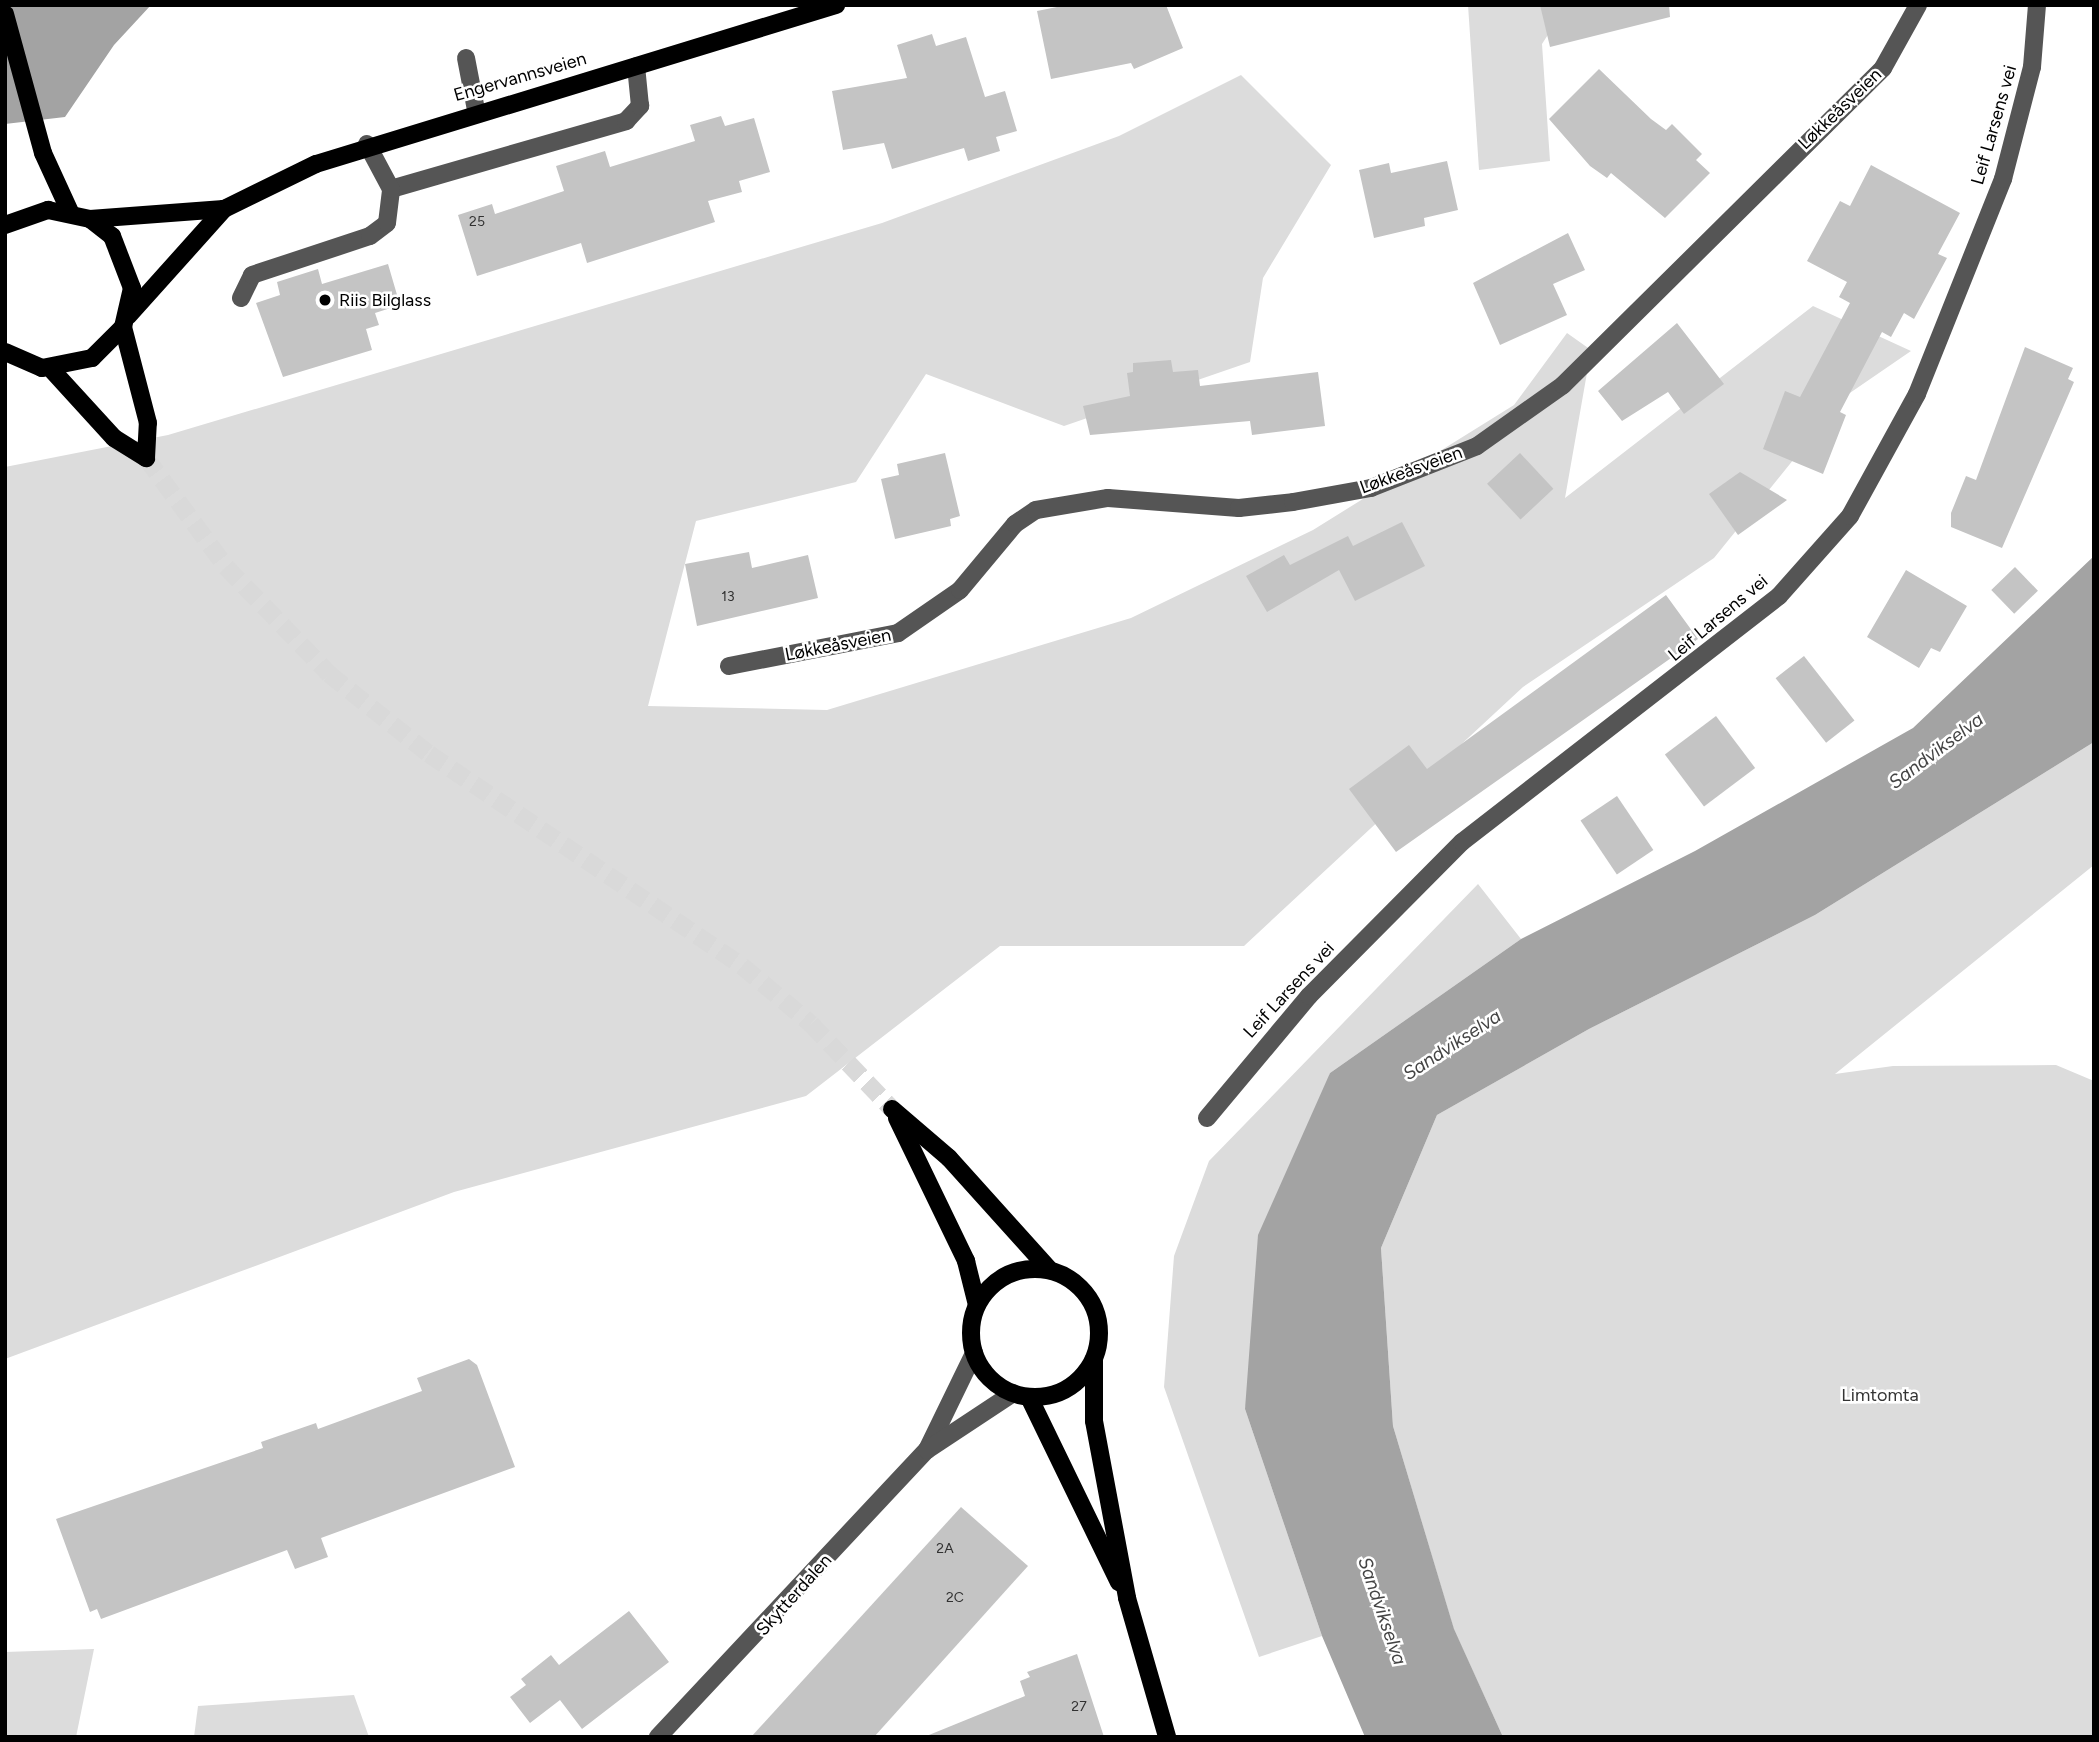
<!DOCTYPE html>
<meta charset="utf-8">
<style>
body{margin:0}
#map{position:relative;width:2099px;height:1742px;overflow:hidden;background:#fff;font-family:Figtree,sans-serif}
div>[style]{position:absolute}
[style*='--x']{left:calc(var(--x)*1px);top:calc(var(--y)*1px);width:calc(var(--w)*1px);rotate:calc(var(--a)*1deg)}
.green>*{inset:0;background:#dcdcdc}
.water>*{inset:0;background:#a3a3a3}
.building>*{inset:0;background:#c4c4c4;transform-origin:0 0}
.major-tunnel>*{height:18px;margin-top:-9px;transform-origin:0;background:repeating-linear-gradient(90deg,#d9d9d9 0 18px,transparent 0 27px)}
.minor>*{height:18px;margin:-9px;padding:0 9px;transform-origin:9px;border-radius:9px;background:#555}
.major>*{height:18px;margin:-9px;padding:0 9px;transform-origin:9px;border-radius:9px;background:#000}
.major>.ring{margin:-9px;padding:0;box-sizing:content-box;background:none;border:18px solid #000;border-radius:50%}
.dots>*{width:19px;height:19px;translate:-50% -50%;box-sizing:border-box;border:4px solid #fff;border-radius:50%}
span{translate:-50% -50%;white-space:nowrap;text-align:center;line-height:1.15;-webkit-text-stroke:5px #fff;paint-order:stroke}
.number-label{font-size:14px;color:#313131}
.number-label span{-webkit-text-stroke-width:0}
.street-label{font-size:18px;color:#000}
.poi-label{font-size:18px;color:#000}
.left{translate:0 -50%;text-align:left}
.park-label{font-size:18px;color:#333}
.water-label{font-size:19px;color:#444;font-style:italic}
.frame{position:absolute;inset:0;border:7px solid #000;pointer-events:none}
</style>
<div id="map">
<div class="green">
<div style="clip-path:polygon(1468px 5px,1567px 5px,1542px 44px,1550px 161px,1479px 170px)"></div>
<div style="clip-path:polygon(1241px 75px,1331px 165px,1263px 278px,1250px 362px,1064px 426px,926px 374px,856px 482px,696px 521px,648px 706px,827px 710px,1131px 618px,1313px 530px,1514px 405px,1567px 333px,1591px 350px,1565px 498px,1813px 306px,1911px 351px,1844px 397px,1714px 558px,1523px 687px,1244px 946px,1000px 946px,806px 1096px,454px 1192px,5px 1359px,5px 467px,168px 435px,882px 223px,1119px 136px)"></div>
<div style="clip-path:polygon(2094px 742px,2094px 865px,1835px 1074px,1893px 1066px,2056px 1065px,2094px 1081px,2094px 1737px,1503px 1737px,1454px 1630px,1393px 1426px,1381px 1248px,1437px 1115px,1589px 1029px,1815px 915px)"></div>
<div style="clip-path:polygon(1478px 884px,1521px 939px,1330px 1073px,1245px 1409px,1322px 1636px,1259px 1657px,1164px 1387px,1174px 1256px,1209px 1161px)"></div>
<div style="clip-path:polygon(94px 1649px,76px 1737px,5px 1737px,5px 1652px)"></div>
<div style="clip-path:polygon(354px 1695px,369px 1737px,194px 1737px,198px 1706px)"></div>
</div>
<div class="water">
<div style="clip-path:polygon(5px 5px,151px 5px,114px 45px,65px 117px,5px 124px)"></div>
<div style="clip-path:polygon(2094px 556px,2094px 742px,1815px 915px,1589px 1029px,1437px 1115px,1381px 1248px,1393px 1426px,1454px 1629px,1503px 1737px,1365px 1737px,1322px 1636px,1245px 1409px,1258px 1235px,1330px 1073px,1521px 939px,1695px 851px,1913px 728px)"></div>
</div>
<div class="building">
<div style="clip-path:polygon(1067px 5px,1166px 5px,1183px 48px,1134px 69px,1131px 63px,1051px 79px,1037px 11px)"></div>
<div style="clip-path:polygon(1540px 5px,1669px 5px,1670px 17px,1550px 47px)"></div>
<div style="clip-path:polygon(932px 34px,936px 46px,966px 37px,985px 97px,1005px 91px,1017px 131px,996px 137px,1000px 151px,968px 161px,964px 148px,892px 169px,884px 143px,843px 150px,832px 91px,907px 78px,897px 45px)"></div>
<div style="clip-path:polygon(1599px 69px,1651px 119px,1666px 130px,1672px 124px,1702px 154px,1696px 160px,1710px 173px,1665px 218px,1611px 173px,1607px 178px,1590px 166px,1549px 119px)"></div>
<div style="clip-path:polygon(721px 116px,725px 126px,754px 118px,770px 172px,739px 181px,742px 192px,708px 201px,715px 222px,587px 263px,581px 243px,477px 276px,458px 215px,492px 204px,495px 214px,564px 191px,556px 166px,605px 151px,610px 167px,695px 141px,690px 125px)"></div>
<div style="clip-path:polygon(1447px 161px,1458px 210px,1424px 218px,1425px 226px,1374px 238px,1359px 170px,1389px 163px,1391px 173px)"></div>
<div style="clip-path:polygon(1871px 165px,1960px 213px,1938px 254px,1947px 258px,1914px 319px,1904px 313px,1891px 337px,1882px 332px,1840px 412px,1846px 415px,1823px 474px,1763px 449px,1785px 391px,1800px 397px,1850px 303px,1839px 297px,1847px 282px,1807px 261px,1840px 201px,1850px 206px)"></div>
<div style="clip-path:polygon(1568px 233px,1585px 270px,1553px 284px,1567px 315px,1500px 345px,1473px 283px)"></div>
<div style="clip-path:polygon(388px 264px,400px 305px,375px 313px,379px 325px,366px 329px,372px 350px,283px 377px,256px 303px,280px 295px,277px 282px,318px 269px,322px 284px)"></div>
<div style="clip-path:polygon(1677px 323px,1724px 384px,1684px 414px,1668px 392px,1622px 421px,1598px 391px)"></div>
<div style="clip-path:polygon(2025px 347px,2073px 368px,2068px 379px,2074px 382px,2002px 548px,1951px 527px,1951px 513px,1966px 476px,1976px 480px)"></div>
<div style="clip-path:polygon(1171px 360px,1173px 372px,1198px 370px,1200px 386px,1318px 372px,1325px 426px,1252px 435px,1250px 421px,1090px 435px,1083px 406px,1130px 396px,1127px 373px,1133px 372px,1133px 363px)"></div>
<div style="clip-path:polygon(945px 453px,960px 516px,950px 519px,951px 526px,895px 539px,881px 479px,899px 475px,897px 464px)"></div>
<div style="left:1520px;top:453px;width:49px;height:45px;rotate:47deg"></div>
<div style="clip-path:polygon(1740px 472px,1787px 500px,1738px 535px,1709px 494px)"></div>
<div style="clip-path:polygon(1402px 522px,1425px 566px,1355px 601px,1339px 570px,1267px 612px,1246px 576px,1284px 555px,1290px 565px,1348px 536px,1353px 546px)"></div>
<div style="clip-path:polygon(749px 552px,752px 568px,808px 555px,818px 598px,697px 626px,685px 564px)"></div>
<div style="left:2015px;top:567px;width:33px;height:33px;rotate:46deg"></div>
<div style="clip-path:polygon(1906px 570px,1967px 606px,1940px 652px,1931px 648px,1919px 668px,1867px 637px)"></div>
<div style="clip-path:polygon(1666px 595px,1698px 639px,1396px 852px,1349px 789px,1409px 745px,1427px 769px)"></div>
<div style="left:1804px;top:656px;width:82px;height:36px;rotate:52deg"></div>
<div style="left:1716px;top:716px;width:65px;height:64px;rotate:53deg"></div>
<div style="left:1617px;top:796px;width:65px;height:44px;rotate:56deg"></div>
<div style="clip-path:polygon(469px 1359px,477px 1365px,515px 1467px,321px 1538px,328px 1557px,295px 1569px,287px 1550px,101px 1619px,97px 1609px,90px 1612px,56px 1519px,263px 1448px,261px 1442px,316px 1423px,318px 1429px,422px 1391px,417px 1378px)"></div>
<div style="clip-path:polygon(961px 1507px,1028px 1566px,874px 1737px,751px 1737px)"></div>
<div style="clip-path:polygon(629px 1611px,669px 1662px,582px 1729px,560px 1700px,530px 1723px,510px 1697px,526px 1685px,521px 1679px,551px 1655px,559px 1665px)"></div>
<div style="clip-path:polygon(1077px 1654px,1104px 1737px,924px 1737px,1025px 1696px,1020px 1681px,1030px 1677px,1027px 1672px)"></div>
</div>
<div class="major-tunnel">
<div style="--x:146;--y:458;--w:135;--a:53.7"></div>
<div style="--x:226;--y:567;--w:149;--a:46.1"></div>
<div style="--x:329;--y:674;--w:128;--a:38.7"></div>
<div style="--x:429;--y:754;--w:378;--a:34.1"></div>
<div style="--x:742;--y:966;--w:90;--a:40"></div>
<div style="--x:811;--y:1024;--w:117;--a:46.4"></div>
</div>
<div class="minor">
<div style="--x:466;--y:58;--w:53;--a:79.1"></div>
<div style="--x:391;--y:189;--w:245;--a:-16.1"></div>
<div style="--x:626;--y:121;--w:21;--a:-47"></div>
<div style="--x:640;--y:106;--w:40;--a:-95.7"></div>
<div style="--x:241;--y:298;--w:25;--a:-64"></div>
<div style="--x:252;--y:275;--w:124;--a:-18.3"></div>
<div style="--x:370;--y:236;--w:21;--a:-37"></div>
<div style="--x:387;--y:223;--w:34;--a:-83"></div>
<div style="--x:391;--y:189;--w:51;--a:-118.1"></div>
<div style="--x:729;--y:666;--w:172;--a:-11"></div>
<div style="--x:898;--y:633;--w:75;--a:-34.7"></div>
<div style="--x:960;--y:590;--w:86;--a:-50.2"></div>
<div style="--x:1015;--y:524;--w:25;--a:-34"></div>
<div style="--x:1036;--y:510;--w:73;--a:-9.5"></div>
<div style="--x:1108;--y:498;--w:131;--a:4.4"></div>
<div style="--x:1239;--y:508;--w:54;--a:-6.3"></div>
<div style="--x:1293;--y:502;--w:79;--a:-10.2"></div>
<div style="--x:1371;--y:488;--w:114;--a:-21.6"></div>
<div style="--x:1477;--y:446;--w:105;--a:-35.3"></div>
<div style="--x:1563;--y:385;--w:450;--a:-44.7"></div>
<div style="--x:1883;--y:68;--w:72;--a:-60.9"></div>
<div style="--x:1207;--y:1118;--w:159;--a:-50.1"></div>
<div style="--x:1309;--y:996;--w:217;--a:-45.2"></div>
<div style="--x:1462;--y:842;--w:401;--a:-37.8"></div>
<div style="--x:1779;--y:596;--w:107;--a:-48.4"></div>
<div style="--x:1850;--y:516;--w:139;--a:-61.2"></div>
<div style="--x:1917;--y:394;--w:232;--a:-68.2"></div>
<div style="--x:2003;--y:179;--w:116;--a:-75.5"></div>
<div style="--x:2032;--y:67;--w:62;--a:-85.4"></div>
<div style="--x:927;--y:1450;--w:108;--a:-64.1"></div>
<div style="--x:658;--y:1737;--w:393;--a:-46.9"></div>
<div style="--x:927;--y:1450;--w:103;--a:-33.5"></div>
</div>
<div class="major">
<div style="--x:5;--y:14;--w:144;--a:74.7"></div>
<div style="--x:43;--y:153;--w:65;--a:65.4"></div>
<div style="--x:90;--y:219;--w:134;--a:-4.3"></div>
<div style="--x:5;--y:225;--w:46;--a:-19.2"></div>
<div style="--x:48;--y:210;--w:43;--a:12.1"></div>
<div style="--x:90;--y:219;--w:28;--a:38"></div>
<div style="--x:112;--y:236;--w:56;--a:69"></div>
<div style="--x:132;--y:288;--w:40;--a:103"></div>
<div style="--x:123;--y:327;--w:44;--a:135"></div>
<div style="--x:92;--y:358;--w:51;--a:168.7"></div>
<div style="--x:42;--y:368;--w:40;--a:-156.6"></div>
<div style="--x:128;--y:316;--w:144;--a:-48.1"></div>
<div style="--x:224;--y:209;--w:102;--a:-26.1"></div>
<div style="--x:316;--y:164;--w:544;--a:-17"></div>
<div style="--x:51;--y:369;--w:93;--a:47.6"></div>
<div style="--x:114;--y:438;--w:38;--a:32"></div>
<div style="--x:146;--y:458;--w:35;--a:-87"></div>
<div style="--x:148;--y:423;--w:99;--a:-104.6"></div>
<div style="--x:892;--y:1109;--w:75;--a:40.7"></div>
<div style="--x:949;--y:1158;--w:151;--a:48"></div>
<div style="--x:897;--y:1118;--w:159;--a:64.2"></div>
<div style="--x:966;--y:1261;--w:45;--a:76"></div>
<div class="ring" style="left:971px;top:1269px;width:110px;height:110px"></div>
<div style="--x:1094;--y:1359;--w:62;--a:90"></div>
<div style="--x:1094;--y:1421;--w:180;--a:79.4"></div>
<div style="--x:1127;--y:1598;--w:145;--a:73.9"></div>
<div style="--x:1029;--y:1397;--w:206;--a:64.1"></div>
</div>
<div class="dots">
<div style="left:325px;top:300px;background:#000"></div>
</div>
<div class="number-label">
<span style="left:477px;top:222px">25</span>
<span style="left:728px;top:597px">13</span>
<span style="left:945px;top:1549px">2A</span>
<span style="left:955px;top:1598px">2C</span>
<span style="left:1079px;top:1707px">27</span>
</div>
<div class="street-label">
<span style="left:520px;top:77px;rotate:-16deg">Engervannsveien</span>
<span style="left:1840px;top:109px;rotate:-44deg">Løkkeåsveien</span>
<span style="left:1994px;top:125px;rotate:-74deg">Leif Larsens vei</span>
<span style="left:1411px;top:470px;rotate:-20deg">Løkkeåsveien</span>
<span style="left:1718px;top:618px;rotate:-40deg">Leif Larsens vei</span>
<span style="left:838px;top:645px;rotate:-11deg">Løkkeåsveien</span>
<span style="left:1289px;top:990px;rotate:-47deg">Leif Larsens vei</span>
<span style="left:794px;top:1595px;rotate:-48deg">Skytterdalen</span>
</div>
<div class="poi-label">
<span class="left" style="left:339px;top:300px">Riis Bilglass</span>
</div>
<div class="park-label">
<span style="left:1880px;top:1395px">Limtomta</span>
</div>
<div class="water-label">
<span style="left:1936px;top:751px;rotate:-37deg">Sandvikselva</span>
<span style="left:1452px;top:1045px;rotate:-33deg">Sandvikselva</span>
<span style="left:1382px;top:1611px;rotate:71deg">Sandvikselva</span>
</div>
<div class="frame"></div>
</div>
